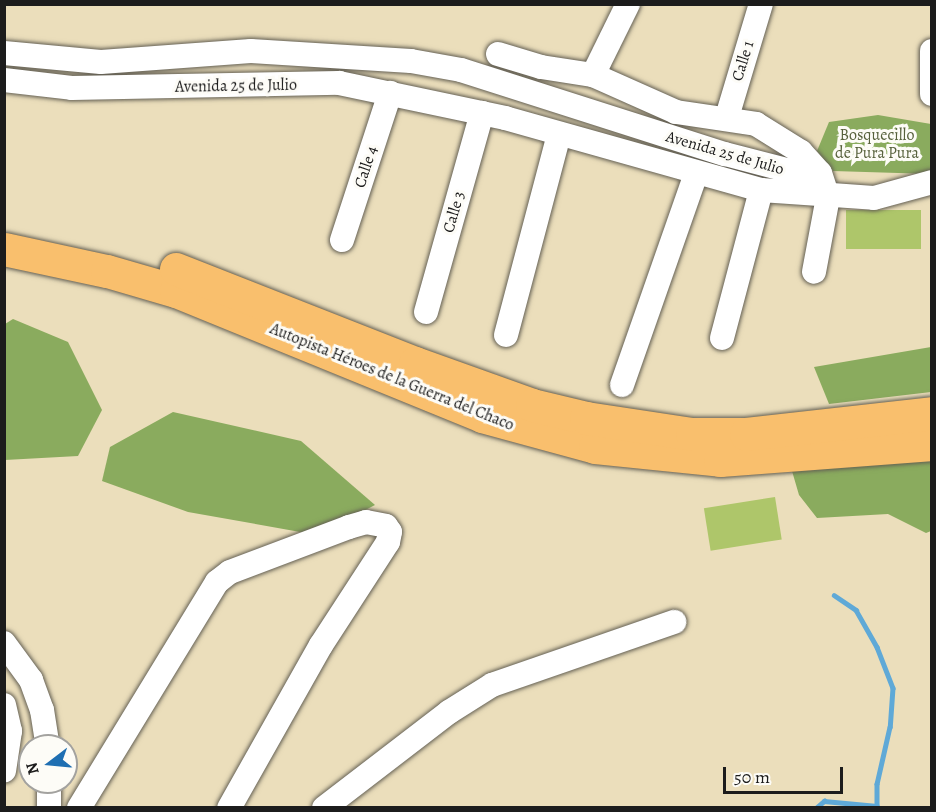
<!DOCTYPE html>
<meta charset="utf-8">
<style>
body{margin:0}
#map{position:relative;width:936px;height:812px;overflow:hidden;background:#ebdebb;font-family:Alegreya,serif}
div>[style]{position:absolute}
[style*='--x']{left:calc(var(--x)*1px);top:calc(var(--y)*1px);width:calc(var(--w)*1px);rotate:calc(var(--a)*1deg)}
.green>*{inset:0;background:#aec66a;transform-origin:0 0}
.forest>*{inset:0;background:#8aab5e}
.stream>*{height:4.5px;margin:-2.25px;padding:0 2.25px;transform-origin:2.25px;border-radius:2.25px;background:#5fa9d7}
.roads{filter:drop-shadow(0 0 2px #646054) drop-shadow(0 0 2px #646054)}
.minor>*{height:24px;margin:-12px;padding:0 12px;transform-origin:12px;border-radius:12px;background:#fff}
.highway>*{height:33px;margin:-16.5px;padding:0 16.5px;transform-origin:16.5px;border-radius:16.5px;background:#f9bf6d}
span{translate:-50% -50%;white-space:nowrap;text-align:center;line-height:1.15;-webkit-text-stroke:6px #fdfcf7;paint-order:stroke}
.street-label{font-size:16px;color:#1c1c1c}
.park-label{font-size:16px;color:#56603b}
.frame{position:absolute;inset:0;border:6px solid #1c1c1c;pointer-events:none}
.north{position:absolute;left:18px;top:734px;width:60px;height:60px;box-sizing:border-box;background:#fdfcf7;border:2px solid #a3a29f;border-radius:50%;rotate:254deg;font-size:16px;font-weight:700;line-height:24px;text-align:center;color:#1c1c1c}
.north::after{content:'';display:block;margin:auto;width:21px;height:27px;background:#1f6fb2;clip-path:polygon(50% 0,100% 100%,50% 72%,0 100%)}
.scale{position:absolute;left:723px;top:767px;width:120px;height:27px;box-sizing:border-box;border:3px solid #1c1c1c;border-top:0;padding-left:8px;font-size:18px;line-height:21px;white-space:nowrap;color:#1c1c1c;-webkit-text-stroke:4px #fdfcf7;paint-order:stroke}
</style>
<div id="map">
<div class="green">
<div style="left:846px;top:210px;width:75px;height:39px"></div>
<div style="left:775px;top:497px;width:43px;height:72px;rotate:81deg"></div>
</div>
<div class="forest">
<div style="clip-path:polygon(878px 115px,931px 124px,931px 174px,833px 171px,817px 151px,829px 122px)"></div>
<div style="clip-path:polygon(13px 319px,68px 342px,102px 410px,78px 456px,5px 460px,5px 324px)"></div>
<div style="clip-path:polygon(931px 347px,931px 392px,829px 404px,814px 367px)"></div>
<div style="clip-path:polygon(173px 412px,301px 441px,375px 505px,317px 535px,188px 512px,102px 481px,110px 447px)"></div>
<div style="clip-path:polygon(931px 457px,931px 531px,926px 533px,888px 514px,817px 518px,799px 495px,792px 471px)"></div>
</div>
<div class="stream">
<div style="--x:834;--y:595;--w:27;--a:34"></div>
<div style="--x:856;--y:610;--w:43;--a:60.4"></div>
<div style="--x:877;--y:647;--w:44;--a:68.7"></div>
<div style="--x:893;--y:688;--w:39;--a:94"></div>
<div style="--x:890;--y:727;--w:58;--a:102.8"></div>
<div style="--x:877;--y:784;--w:24;--a:90"></div>
<div style="--x:816;--y:808;--w:11;--a:-41"></div>
<div style="--x:824;--y:801;--w:53;--a:5.4"></div>
</div>
<div class="roads">
<div class="minor">
<div style="--x:932;--y:51;--w:43;--a:90"></div>
<div style="--x:4;--y:53;--w:97;--a:5.3"></div>
<div style="--x:101;--y:62;--w:150;--a:-4.2"></div>
<div style="--x:251;--y:51;--w:160;--a:3.6"></div>
<div style="--x:411;--y:61;--w:51;--a:10.2"></div>
<div style="--x:461;--y:70;--w:277;--a:17.7"></div>
<div style="--x:725;--y:154;--w:64;--a:14.5"></div>
<div style="--x:787;--y:170;--w:49;--a:33.4"></div>
<div style="--x:498;--y:54;--w:45;--a:16.8"></div>
<div style="--x:541;--y:67;--w:53;--a:8.7"></div>
<div style="--x:593;--y:75;--w:91;--a:24"></div>
<div style="--x:676;--y:112;--w:81;--a:8.5"></div>
<div style="--x:756;--y:124;--w:53;--a:31.9"></div>
<div style="--x:801;--y:152;--w:28;--a:48"></div>
<div style="--x:820;--y:173;--w:25;--a:72"></div>
<div style="--x:828;--y:197;--w:76;--a:100.6"></div>
<div style="--x:593;--y:75;--w:79;--a:-63.8"></div>
<div style="--x:4;--y:80;--w:68;--a:6.7"></div>
<div style="--x:72;--y:88;--w:267;--a:-1.1"></div>
<div style="--x:339;--y:83;--w:170;--a:11.9"></div>
<div style="--x:505;--y:118;--w:266;--a:15.7"></div>
<div style="--x:761;--y:190;--w:113;--a:4"></div>
<div style="--x:874;--y:198;--w:60;--a:-15.4"></div>
<div style="--x:727;--y:117;--w:118;--a:-73.3"></div>
<div style="--x:342;--y:240;--w:155;--a:-71.9"></div>
<div style="--x:426;--y:312;--w:207;--a:-74.3"></div>
<div style="--x:506;--y:335;--w:208;--a:-75.2"></div>
<div style="--x:722;--y:338;--w:153;--a:-75.2"></div>
<div style="--x:622;--y:385;--w:224;--a:-70.7"></div>
<div style="--x:4;--y:643;--w:46;--a:53.9"></div>
<div style="--x:31;--y:680;--w:32;--a:70"></div>
<div style="--x:42;--y:710;--w:36;--a:81"></div>
<div style="--x:4;--y:705;--w:27;--a:77"></div>
<div style="--x:10;--y:731;--w:40;--a:98.5"></div>
<div style="--x:49;--y:808;--w:26;--a:-90"></div>
<div style="--x:79;--y:808;--w:265;--a:-58.6"></div>
<div style="--x:217;--y:582;--w:16;--a:-38"></div>
<div style="--x:230;--y:572;--w:127;--a:-20.7"></div>
<div style="--x:349;--y:527;--w:18;--a:-16"></div>
<div style="--x:366;--y:522;--w:20;--a:11"></div>
<div style="--x:386;--y:526;--w:7;--a:56"></div>
<div style="--x:390;--y:532;--w:10;--a:101"></div>
<div style="--x:388;--y:542;--w:123;--a:123"></div>
<div style="--x:321;--y:645;--w:187;--a:119.4"></div>
<div style="--x:324;--y:808;--w:158;--a:-37.5"></div>
<div style="--x:449;--y:712;--w:51;--a:-32.1"></div>
<div style="--x:492;--y:685;--w:193;--a:-19.1"></div>
</div>
<div class="highway">
<div style="--x:4;--y:249;--w:105;--a:12.1"></div>
<div style="--x:107;--y:271;--w:72;--a:16.2"></div>
<div style="--x:176;--y:291;--w:331;--a:22.2"></div>
<div style="--x:482;--y:416;--w:117;--a:15.3"></div>
<div style="--x:595;--y:447;--w:126;--a:5.9"></div>
<div style="--x:720;--y:460;--w:213;--a:-4.3"></div>
<div style="--x:176;--y:269;--w:257;--a:21.5"></div>
<div style="--x:415;--y:363;--w:124;--a:19.7"></div>
<div style="--x:532;--y:405;--w:56;--a:13.5"></div>
<div style="--x:586;--y:418;--w:107;--a:8.6"></div>
<div style="--x:692;--y:434;--w:54;--a:0"></div>
<div style="--x:746;--y:434;--w:187;--a:-6.4"></div>
</div>
</div>
<div class="street-label">
<span style="left:743px;top:61px;rotate:-73deg">Calle 1</span>
<span style="left:236px;top:86px;rotate:-1deg">Avenida 25 de Julio</span>
<span style="left:725px;top:153px;rotate:16deg">Avenida 25 de Julio</span>
<span style="left:366px;top:167px;rotate:-72deg">Calle 4</span>
<span style="left:454px;top:212px;rotate:-74deg">Calle 3</span>
<span style="left:392px;top:377px;rotate:22deg">Autopista Héroes de la Guerra del Chaco</span>
</div>
<div class="park-label">
<span style="left:877px;top:144px">Bosquecillo<br>de Pura Pura</span>
</div>
<div class="frame"></div>
<div class="north">N</div>
<div class="scale">50 m</div>
</div>
